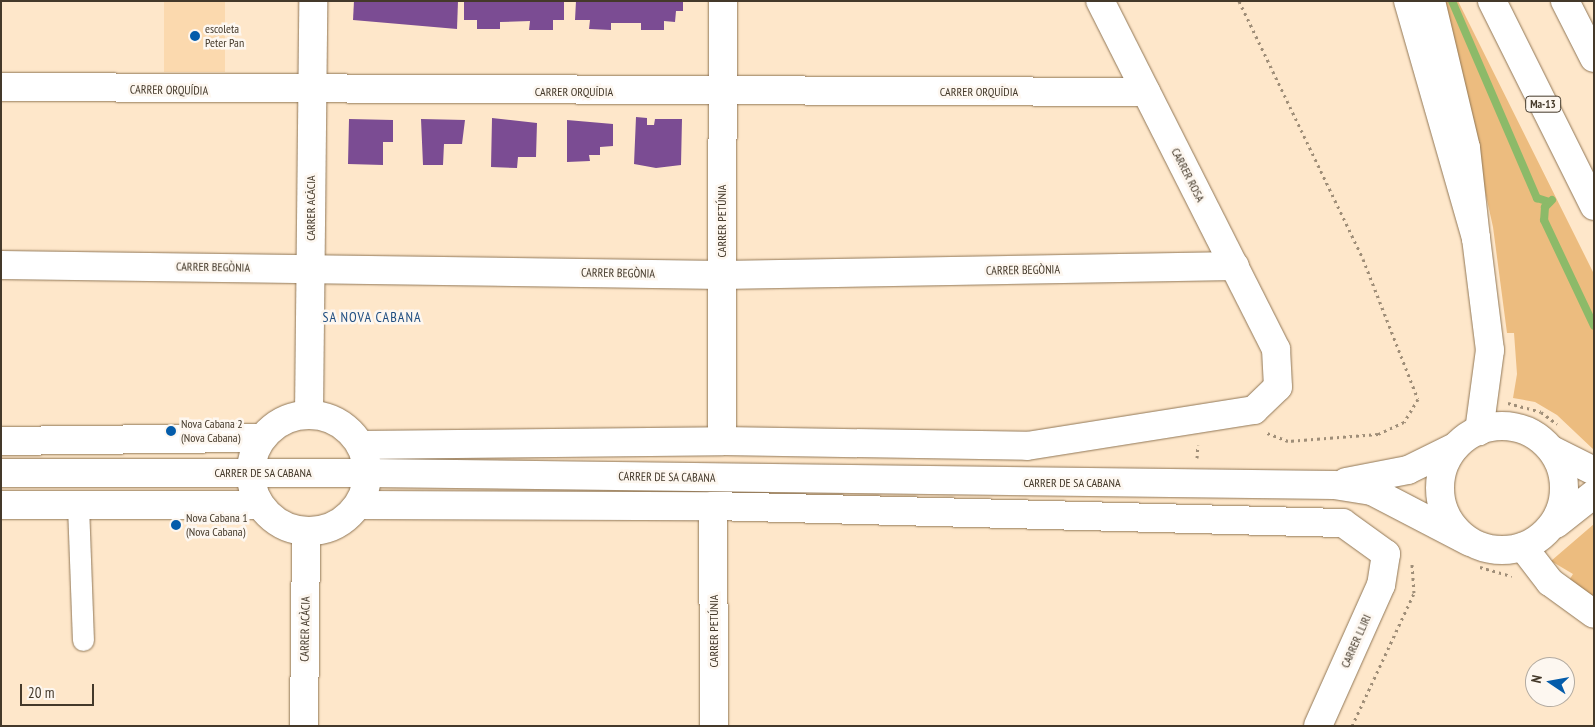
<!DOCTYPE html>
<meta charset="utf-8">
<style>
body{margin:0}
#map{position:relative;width:1595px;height:727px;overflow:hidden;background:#fee7ca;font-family:"PT Sans Narrow",sans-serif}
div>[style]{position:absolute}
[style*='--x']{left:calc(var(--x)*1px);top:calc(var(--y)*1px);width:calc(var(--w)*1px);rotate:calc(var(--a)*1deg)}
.built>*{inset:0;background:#fbd9ae;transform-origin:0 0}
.green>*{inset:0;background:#ecbc7f}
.stream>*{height:8px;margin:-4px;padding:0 4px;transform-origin:4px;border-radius:4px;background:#8cba69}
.building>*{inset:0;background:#7b4c93}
.path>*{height:3px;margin-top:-1.5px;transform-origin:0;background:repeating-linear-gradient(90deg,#9f8e78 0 2.5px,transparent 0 6.5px)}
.roads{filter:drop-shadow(0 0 1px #917756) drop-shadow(0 0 1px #917756)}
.pedestrian>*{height:21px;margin:-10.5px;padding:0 10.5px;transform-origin:10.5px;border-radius:10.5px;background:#fff}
.minor>*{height:28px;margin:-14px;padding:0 14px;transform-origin:14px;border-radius:14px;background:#fff}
.minor>.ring{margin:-14px;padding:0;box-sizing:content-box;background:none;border:28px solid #fff;border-radius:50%}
.trunk>*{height:28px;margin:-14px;padding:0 14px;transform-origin:14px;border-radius:14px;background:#fff}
.motorway>*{height:28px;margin:-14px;padding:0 14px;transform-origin:14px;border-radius:14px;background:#fff}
.dots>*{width:14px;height:14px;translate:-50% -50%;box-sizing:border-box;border:2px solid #fdf7f0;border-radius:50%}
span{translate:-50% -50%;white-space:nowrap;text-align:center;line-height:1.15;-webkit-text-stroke:5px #fdf7f0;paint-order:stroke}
.shield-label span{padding:1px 4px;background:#fdf7f0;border:1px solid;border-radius:4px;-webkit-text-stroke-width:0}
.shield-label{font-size:11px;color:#44392a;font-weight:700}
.poi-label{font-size:12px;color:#44392a}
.left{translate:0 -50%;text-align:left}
.street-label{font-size:12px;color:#44392a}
.neighbourhood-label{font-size:14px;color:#1e4d80;letter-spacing:1px}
.frame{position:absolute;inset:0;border:2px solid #44392a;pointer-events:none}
.north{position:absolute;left:1525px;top:657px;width:50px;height:50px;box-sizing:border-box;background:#fdf7f0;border:1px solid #b3aba1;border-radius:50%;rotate:282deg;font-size:14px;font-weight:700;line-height:20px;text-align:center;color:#44392a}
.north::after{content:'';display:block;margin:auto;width:18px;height:22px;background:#045caa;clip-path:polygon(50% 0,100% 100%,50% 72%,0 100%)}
.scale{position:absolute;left:20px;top:684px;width:74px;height:22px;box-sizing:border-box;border:2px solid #44392a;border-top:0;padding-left:6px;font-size:15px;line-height:18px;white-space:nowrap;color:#44392a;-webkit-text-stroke:4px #fdf7f0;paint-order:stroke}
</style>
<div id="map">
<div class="built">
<div style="left:164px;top:1px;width:61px;height:71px"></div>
</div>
<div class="green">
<div style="clip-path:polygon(1443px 1px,1458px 1px,1594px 274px,1594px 450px,1557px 415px,1535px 402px,1513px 398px,1517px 374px,1514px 333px,1507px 333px,1493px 227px)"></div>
<div style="clip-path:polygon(1594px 524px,1594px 603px,1566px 585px,1573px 574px,1551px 561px)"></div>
</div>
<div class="stream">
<div style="--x:1452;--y:1;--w:215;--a:66.7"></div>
<div style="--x:1537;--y:198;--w:13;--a:18"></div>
<div style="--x:1552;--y:200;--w:10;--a:135"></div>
<div style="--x:1545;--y:207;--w:13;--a:94"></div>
<div style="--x:1544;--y:220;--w:117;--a:64.7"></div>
</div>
<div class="building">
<div style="clip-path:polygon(354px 1px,458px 1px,457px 29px,353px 20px)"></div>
<div style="clip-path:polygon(464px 1px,564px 1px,564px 20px,553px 20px,553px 30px,529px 30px,530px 21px,500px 22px,500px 29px,477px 29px,477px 20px,464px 20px)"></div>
<div style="clip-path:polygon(576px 1px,683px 1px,683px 11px,676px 11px,675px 22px,664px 21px,664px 30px,641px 30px,641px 23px,611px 23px,611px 30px,589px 29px,590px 20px,575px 20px)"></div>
<div style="clip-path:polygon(636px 117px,647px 118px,647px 125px,654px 125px,655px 119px,682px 119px,681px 165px,656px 168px,634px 164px)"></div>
<div style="clip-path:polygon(492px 118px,537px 123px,536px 157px,518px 157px,517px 168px,491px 167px)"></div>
<div style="clip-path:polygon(349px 119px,393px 120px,393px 142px,383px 142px,383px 165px,348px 164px)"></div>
<div style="clip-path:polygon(421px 119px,465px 120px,462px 144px,444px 144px,443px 165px,423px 165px)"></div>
<div style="clip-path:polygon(567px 120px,613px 124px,613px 146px,600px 147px,600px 155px,589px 155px,590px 161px,567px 162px)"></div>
</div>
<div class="path">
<div style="--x:1239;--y:1;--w:286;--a:64.3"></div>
<div style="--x:1363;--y:259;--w:150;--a:68.6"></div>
<div style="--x:1418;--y:399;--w:27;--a:121"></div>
<div style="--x:1404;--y:422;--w:29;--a:155"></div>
<div style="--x:1378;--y:434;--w:90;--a:175.6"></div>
<div style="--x:1288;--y:441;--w:25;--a:-159"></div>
<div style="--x:1508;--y:403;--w:34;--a:15"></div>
<div style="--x:1541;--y:412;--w:20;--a:37"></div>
<div style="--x:1197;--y:458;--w:13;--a:-86"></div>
<div style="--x:1480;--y:567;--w:33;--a:16"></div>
<div style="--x:1352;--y:726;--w:147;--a:-65"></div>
<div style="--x:1414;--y:593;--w:30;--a:-94"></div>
</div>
<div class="roads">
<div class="pedestrian">
<div style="--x:78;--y:505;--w:135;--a:87.9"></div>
</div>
<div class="minor">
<div style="--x:1;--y:87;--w:1145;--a:0.25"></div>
<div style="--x:1;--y:265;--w:721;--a:0.79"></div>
<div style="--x:722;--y:275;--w:513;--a:-1.01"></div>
<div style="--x:309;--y:414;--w:413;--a:-89.4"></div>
<div class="ring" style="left:251px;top:415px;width:88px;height:88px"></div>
<div class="ring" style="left:1440px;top:426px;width:96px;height:96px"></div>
<div style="--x:1;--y:441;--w:261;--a:-0.7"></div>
<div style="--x:722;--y:441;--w:440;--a:-89.9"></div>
<div style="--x:361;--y:445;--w:361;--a:-0.6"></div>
<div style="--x:722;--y:441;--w:305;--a:0.9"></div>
<div style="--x:1027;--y:446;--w:230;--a:-9"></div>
<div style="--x:1254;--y:410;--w:33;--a:-44"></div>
<div style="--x:1278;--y:387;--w:38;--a:-93"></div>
<div style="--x:1276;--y:349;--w:390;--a:-116.8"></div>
<div style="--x:1552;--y:450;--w:47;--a:26.6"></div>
<div style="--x:1;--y:473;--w:367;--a:0"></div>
<div style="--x:368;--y:473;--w:966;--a:0.71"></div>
<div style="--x:1334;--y:485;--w:38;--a:9"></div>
<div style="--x:1372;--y:491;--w:110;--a:27.5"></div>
<div style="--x:1346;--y:482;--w:63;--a:-11"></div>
<div style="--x:1408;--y:470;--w:52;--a:-26.1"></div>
<div style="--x:1;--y:505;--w:259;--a:0"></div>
<div style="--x:359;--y:505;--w:354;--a:0.2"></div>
<div style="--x:713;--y:506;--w:630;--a:1.55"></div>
<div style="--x:1343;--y:523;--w:53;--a:35.8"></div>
<div style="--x:1386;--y:554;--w:31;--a:99"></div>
<div style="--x:1381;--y:585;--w:154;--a:114.1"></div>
<div style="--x:713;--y:506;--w:220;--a:89.7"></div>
<div style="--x:1556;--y:524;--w:48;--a:-38.3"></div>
<div style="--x:304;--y:726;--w:195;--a:-89.4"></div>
</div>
<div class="trunk">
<div style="--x:1408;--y:1;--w:247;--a:74"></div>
<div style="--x:1476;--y:238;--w:113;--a:82.9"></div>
<div style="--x:1490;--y:350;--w:82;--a:97.7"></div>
</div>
<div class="motorway">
<div style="--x:1431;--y:1;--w:151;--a:76.6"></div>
<div style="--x:1466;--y:148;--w:91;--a:83.7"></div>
<div style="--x:1492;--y:1;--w:229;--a:63.5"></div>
<div style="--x:1565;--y:1;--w:64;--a:63"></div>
<div style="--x:1523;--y:547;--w:44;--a:52.4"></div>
<div style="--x:1550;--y:582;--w:54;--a:36"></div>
</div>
</div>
<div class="dots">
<div style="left:195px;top:36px;background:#045caa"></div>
<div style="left:171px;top:431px;background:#045caa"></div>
<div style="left:176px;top:525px;background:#045caa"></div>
</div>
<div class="shield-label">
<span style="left:1543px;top:104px">Ma-13</span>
</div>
<div class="poi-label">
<span class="left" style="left:205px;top:36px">escoleta<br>Peter Pan</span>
<span class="left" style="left:181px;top:431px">Nova Cabana 2<br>(Nova Cabana)</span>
<span class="left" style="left:186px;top:525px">Nova Cabana 1<br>(Nova Cabana)</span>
</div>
<div class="street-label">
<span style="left:169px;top:90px;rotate:1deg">CARRER ORQUÍDIA</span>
<span style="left:574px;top:92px">CARRER ORQUÍDIA</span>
<span style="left:979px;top:92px">CARRER ORQUÍDIA</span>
<span style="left:1188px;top:175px;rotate:63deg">CARRER ROSA</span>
<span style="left:311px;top:208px;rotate:-90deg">CARRER ACÀCIA</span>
<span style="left:722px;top:221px;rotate:-90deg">CARRER PETÚNIA</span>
<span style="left:213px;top:267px;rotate:1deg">CARRER BEGÒNIA</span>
<span style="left:1023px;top:270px;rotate:-1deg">CARRER BEGÒNIA</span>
<span style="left:618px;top:273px;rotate:1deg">CARRER BEGÒNIA</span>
<span style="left:263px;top:473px">CARRER DE SA CABANA</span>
<span style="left:667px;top:477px;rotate:1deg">CARRER DE SA CABANA</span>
<span style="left:1072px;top:483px">CARRER DE SA CABANA</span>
<span style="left:305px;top:629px;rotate:-89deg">CARRER ACÀCIA</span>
<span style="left:714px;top:631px;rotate:-90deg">CARRER PETÚNIA</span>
<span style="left:1356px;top:641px;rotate:-66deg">CARRER LLIRI</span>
</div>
<div class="neighbourhood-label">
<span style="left:372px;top:317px">SA NOVA CABANA</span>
</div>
<div class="frame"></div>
<div class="north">N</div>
<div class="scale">20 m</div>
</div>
